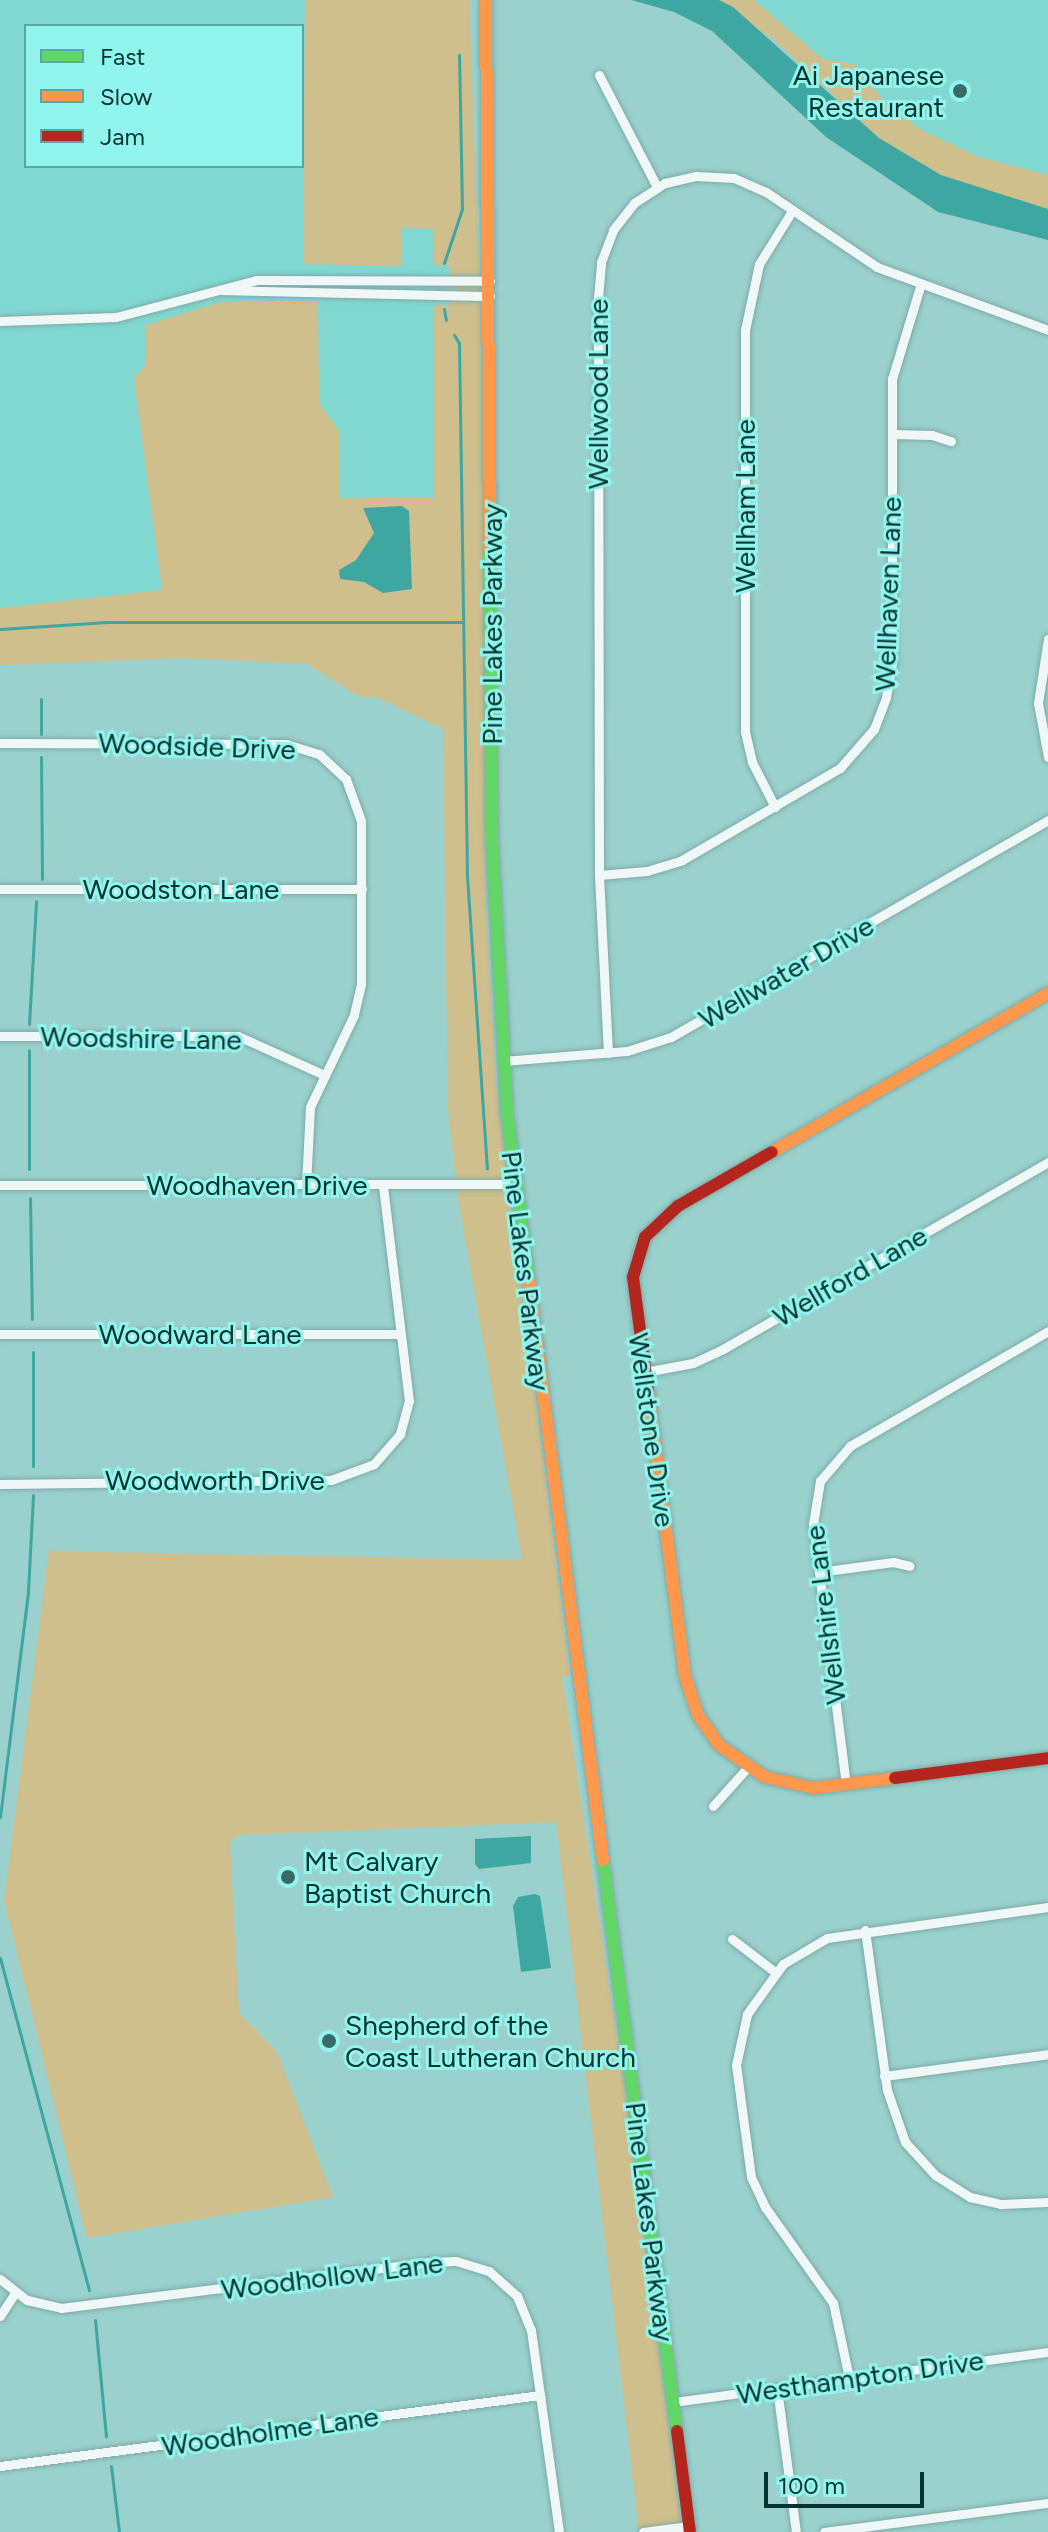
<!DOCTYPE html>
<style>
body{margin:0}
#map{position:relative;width:1048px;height:2532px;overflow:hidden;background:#9ad1cc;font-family:Figtree,sans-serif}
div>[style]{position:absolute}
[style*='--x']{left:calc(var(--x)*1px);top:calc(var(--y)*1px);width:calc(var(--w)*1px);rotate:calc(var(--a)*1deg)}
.built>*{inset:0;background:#80d8d0}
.green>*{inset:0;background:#cebf8c}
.water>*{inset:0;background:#3fa7a1}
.stream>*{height:3px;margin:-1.5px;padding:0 1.5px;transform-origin:1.5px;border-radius:1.5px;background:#3fa7a1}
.roads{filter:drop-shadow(0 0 2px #7eaaa7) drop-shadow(0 0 2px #7eaaa7)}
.street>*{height:9px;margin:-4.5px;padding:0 4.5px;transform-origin:4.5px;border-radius:4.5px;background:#f0f8f7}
.fast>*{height:12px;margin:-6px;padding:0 6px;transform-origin:6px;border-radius:6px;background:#63d668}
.slow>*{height:12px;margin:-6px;padding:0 6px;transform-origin:6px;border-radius:6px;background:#ff974d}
.jam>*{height:12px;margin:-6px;padding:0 6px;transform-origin:6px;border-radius:6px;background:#b3261e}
.dots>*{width:22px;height:22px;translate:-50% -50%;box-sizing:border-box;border:4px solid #91f5ed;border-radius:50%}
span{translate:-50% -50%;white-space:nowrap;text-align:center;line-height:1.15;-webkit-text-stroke:6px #91f5ed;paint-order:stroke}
.poi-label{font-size:28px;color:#063431}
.right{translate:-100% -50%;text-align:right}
.left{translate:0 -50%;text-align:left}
.street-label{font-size:28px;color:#063431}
.legend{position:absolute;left:24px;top:24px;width:280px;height:144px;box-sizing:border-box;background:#91f5ed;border:2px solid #59a8a2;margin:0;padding:10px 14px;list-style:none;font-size:24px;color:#063431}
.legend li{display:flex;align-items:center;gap:16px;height:40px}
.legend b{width:40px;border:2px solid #59a8a2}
.scale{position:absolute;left:764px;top:2472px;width:160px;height:36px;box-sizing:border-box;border:4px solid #063431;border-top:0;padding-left:10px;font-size:24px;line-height:28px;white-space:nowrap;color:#063431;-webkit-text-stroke:6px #91f5ed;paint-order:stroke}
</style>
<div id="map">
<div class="built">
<div style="clip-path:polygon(evenodd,0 0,305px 0,303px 264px,401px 266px,401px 228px,434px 229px,449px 264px,450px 305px,434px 306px,434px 498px,339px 499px,339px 431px,319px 403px,318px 302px,146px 364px,134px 379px,162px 590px,0 608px,0 0,26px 26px,302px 26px,302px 166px,26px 166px,26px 26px)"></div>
<div style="clip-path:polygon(754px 0,1048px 0,1048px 175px,979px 157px,919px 129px,886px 103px,865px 73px,823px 59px)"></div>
</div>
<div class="green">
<div style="clip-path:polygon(305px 0,469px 0,484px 401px,486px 905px,496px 1085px,570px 1676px,562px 1677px,623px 2077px,682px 2532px,639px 2532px,556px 1822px,239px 1835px,230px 1842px,239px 2013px,277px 2052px,333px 2197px,87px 2238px,4px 1901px,49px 1551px,522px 1560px,459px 1205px,448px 1108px,443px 729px,377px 697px,360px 697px,307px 664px,184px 658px,0 665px,0 608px,162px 590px,134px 379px,146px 364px,146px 325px,221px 302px,318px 302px,319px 403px,339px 431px,339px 498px,434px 498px,434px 305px,450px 305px,449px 265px,434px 265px,434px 229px,401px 228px,401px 266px,303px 264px)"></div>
<div style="clip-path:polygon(719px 0,754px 0,823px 59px,854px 64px,886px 103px,920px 129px,979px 157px,1048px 175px,1048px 209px,941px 175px,879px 138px,775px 41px)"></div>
</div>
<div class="water">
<div style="clip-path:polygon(631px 0,719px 0,733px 7px,879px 138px,941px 175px,1048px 209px,1048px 240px,938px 212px,826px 137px,712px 31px,674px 12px)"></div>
<div style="clip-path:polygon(402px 506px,409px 511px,412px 589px,383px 593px,364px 582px,340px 579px,339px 570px,356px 560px,374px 533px,363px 508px)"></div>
<div style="clip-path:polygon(531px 1836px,531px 1863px,479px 1869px,475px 1864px,475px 1839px)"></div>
<div style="clip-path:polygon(535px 1894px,540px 1896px,551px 1968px,521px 1972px,513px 1906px,518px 1897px)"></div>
</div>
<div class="stream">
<div style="--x:444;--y:263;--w:57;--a:-71.6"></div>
<div style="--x:462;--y:209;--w:154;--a:-91.1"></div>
<div style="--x:444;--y:309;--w:11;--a:80"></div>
<div style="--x:454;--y:335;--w:9;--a:58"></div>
<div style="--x:459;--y:343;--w:533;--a:89.14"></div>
<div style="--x:467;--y:876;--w:293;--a:86.1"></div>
<div style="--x:0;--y:629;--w:107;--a:-3.7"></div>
<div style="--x:107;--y:622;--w:356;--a:0"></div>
<div style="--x:41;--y:699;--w:35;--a:90"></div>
<div style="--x:41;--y:757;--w:122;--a:89.5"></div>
<div style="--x:29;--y:1024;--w:123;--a:-86.7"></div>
<div style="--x:29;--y:1169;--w:119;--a:-90"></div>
<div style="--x:30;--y:1198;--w:121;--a:89.1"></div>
<div style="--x:33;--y:1466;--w:114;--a:-90"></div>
<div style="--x:0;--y:1817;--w:228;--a:-82.9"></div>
<div style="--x:28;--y:1591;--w:96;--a:-87"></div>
<div style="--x:0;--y:1958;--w:344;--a:75"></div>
<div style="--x:95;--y:2320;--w:117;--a:84.6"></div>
<div style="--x:111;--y:2466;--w:66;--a:83.1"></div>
</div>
<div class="roads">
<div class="street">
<div style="--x:599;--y:75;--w:126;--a:62.6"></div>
<div style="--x:223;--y:290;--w:267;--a:1.3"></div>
<div style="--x:0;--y:321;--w:116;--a:-2"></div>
<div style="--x:116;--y:317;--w:146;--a:-14.7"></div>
<div style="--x:257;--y:280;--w:233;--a:0.2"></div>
<div style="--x:892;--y:434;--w:40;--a:1.4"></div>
<div style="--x:932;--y:435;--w:20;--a:18"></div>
<div style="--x:1048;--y:639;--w:65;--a:98.9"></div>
<div style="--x:1038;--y:703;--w:55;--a:79.5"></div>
<div style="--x:0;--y:743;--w:286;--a:0.2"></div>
<div style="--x:286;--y:744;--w:34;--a:17"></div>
<div style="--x:319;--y:754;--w:37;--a:43"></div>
<div style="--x:346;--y:779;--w:45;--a:70.3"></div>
<div style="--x:361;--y:821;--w:163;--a:90"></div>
<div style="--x:361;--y:984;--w:32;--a:103"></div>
<div style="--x:354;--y:1015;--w:102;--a:115.6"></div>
<div style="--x:310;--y:1107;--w:78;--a:92.9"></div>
<div style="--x:775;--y:807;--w:51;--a:-117.1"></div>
<div style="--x:752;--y:762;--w:31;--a:-103"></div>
<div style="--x:745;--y:732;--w:402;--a:-90"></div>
<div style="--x:745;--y:330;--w:67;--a:-78"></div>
<div style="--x:759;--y:264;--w:62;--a:-58.1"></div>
<div style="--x:599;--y:875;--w:48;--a:-4.8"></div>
<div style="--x:647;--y:871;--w:37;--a:-17"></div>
<div style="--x:682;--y:860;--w:183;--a:-30.2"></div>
<div style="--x:840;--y:768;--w:52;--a:-48.9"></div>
<div style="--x:874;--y:729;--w:34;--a:-69"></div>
<div style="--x:886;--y:697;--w:36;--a:-80"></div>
<div style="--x:892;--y:662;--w:283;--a:-90"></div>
<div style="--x:892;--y:379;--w:96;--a:-73.1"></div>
<div style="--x:0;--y:889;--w:362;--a:0"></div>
<div style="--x:0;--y:1036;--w:238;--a:0"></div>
<div style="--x:238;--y:1036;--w:92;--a:24.3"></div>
<div style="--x:608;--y:1053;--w:178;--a:-92.9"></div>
<div style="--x:599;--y:875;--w:577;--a:-90.1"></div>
<div style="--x:598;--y:298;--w:36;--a:-85"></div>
<div style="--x:601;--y:262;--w:34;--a:-69"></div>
<div style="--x:613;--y:230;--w:34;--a:-52"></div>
<div style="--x:634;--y:203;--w:37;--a:-33"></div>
<div style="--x:665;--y:183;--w:32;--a:-13"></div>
<div style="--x:696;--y:176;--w:38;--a:3"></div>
<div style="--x:734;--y:178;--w:35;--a:24"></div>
<div style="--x:766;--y:192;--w:134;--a:34"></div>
<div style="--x:877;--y:267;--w:182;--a:20.2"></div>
<div style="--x:503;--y:1061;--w:124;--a:-4.6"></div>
<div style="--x:627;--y:1051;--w:46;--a:-17.7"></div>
<div style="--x:671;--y:1037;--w:435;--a:-29.9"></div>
<div style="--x:0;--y:1185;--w:514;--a:-0.11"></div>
<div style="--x:0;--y:1334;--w:400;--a:0"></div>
<div style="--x:645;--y:1372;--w:49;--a:-10.6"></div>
<div style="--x:693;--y:1363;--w:33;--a:-25"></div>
<div style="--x:723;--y:1349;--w:375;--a:-29.9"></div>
<div style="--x:0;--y:1484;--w:331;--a:-0.7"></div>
<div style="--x:331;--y:1480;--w:46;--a:-20.4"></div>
<div style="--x:374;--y:1464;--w:40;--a:-49"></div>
<div style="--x:400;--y:1434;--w:34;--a:-75"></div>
<div style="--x:409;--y:1401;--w:218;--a:-96.9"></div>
<div style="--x:819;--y:1572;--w:75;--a:-7.7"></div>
<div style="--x:893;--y:1562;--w:17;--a:13"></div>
<div style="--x:846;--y:1785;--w:263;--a:-97.2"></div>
<div style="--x:813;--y:1524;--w:44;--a:-80.8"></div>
<div style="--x:820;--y:1481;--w:46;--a:-49.4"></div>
<div style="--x:850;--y:1446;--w:229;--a:-30.1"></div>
<div style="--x:713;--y:1806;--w:51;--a:-48.2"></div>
<div style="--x:865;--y:1930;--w:162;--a:82.2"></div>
<div style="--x:887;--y:2090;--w:55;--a:70.9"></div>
<div style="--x:905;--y:2142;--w:45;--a:47.7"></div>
<div style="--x:935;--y:2175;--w:41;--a:32.2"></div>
<div style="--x:970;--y:2197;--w:32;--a:13"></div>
<div style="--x:1001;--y:2204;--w:47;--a:-2.4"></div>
<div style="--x:732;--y:1939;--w:54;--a:37.5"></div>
<div style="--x:884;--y:2076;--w:165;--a:-7.6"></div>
<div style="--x:0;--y:2279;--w:34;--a:38"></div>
<div style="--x:27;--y:2300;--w:35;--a:13"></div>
<div style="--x:61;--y:2308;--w:372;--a:-7.1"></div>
<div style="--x:430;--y:2262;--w:26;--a:-2"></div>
<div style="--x:456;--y:2261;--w:34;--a:17"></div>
<div style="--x:489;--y:2271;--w:38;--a:42"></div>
<div style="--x:517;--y:2296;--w:37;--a:68"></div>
<div style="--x:531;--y:2330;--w:204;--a:82.1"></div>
<div style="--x:0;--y:2316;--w:27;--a:-57"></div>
<div style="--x:849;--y:2378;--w:77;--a:-102"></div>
<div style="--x:833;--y:2303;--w:118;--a:-125.3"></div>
<div style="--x:765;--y:2207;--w:33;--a:-115"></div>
<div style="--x:751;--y:2177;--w:113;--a:-97.6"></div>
<div style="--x:736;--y:2065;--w:52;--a:-77.8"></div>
<div style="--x:747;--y:2014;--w:62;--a:-54.2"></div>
<div style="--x:783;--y:1964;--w:51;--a:-30.6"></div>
<div style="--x:827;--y:1938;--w:223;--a:-8"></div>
<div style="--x:777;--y:2388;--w:145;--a:82.5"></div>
<div style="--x:673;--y:2402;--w:378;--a:-7.6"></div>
<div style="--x:0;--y:2466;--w:545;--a:-7.49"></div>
<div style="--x:643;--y:2532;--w:46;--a:-7.4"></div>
<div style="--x:824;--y:2532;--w:226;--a:-7.4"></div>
</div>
<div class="fast">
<div style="--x:490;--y:550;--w:290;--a:89.6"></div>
<div style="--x:492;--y:840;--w:272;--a:86.8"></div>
<div style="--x:507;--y:1112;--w:171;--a:82.6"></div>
<div style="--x:603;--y:1860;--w:576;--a:82.62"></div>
</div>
<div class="slow">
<div style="--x:486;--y:0;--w:550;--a:89.58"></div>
<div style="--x:772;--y:1152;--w:319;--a:-29.9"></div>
<div style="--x:529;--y:1282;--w:583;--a:82.7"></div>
<div style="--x:648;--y:1391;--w:287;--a:82.6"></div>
<div style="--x:685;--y:1676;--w:41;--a:71.6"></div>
<div style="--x:698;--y:1715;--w:37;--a:55"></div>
<div style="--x:719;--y:1745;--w:56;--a:34.8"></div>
<div style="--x:765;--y:1777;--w:50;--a:12.7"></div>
<div style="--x:814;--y:1788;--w:82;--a:-7"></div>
</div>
<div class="jam">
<div style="--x:648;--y:1391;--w:115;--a:-97.5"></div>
<div style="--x:633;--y:1277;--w:42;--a:-73.3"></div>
<div style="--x:645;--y:1237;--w:45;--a:-43.2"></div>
<div style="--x:678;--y:1206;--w:108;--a:-29.9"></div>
<div style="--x:895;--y:1778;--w:154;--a:-7.4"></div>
<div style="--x:677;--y:2431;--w:102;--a:82.7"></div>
</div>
</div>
<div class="dots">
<div style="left:960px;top:91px;background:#3a6b67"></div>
<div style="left:288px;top:1877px;background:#3a6b67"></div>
<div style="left:329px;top:2041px;background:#3a6b67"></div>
</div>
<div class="poi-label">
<span class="right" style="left:944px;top:91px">Ai Japanese<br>Restaurant</span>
<span class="left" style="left:304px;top:1877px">Mt Calvary<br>Baptist Church</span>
<span class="left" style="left:345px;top:2041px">Shepherd of the<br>Coast Lutheran Church</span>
</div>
<div class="street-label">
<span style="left:598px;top:394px;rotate:-90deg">Wellwood Lane</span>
<span style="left:745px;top:506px;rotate:-90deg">Wellham Lane</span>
<span style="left:888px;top:594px;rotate:-88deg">Wellhaven Lane</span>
<span style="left:492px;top:624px;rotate:-90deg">Pine Lakes Parkway</span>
<span style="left:197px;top:746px;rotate:2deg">Woodside Drive</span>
<span style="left:181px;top:889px">Woodston Lane</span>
<span style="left:786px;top:972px;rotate:-30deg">Wellwater Drive</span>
<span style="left:141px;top:1038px;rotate:1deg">Woodshire Lane</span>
<span style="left:257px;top:1185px">Woodhaven Drive</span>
<span style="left:526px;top:1271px;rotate:83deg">Pine Lakes Parkway</span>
<span style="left:850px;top:1276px;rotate:-30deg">Wellford Lane</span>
<span style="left:200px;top:1334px">Woodward Lane</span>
<span style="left:652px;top:1430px;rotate:82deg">Wellstone Drive</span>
<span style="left:215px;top:1480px">Woodworth Drive</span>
<span style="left:825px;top:1615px;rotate:-97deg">Wellshire Lane</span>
<span style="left:650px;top:2222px;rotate:83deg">Pine Lakes Parkway</span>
<span style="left:332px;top:2276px;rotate:-7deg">Woodhollow Lane</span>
<span style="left:860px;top:2377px;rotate:-8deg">Westhampton Drive</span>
<span style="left:270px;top:2431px;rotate:-8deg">Woodholme Lane</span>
</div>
<ul class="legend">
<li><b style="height:10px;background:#63d668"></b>Fast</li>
<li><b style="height:10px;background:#ff974d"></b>Slow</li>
<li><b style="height:10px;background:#b3261e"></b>Jam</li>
</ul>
<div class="scale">100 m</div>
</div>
